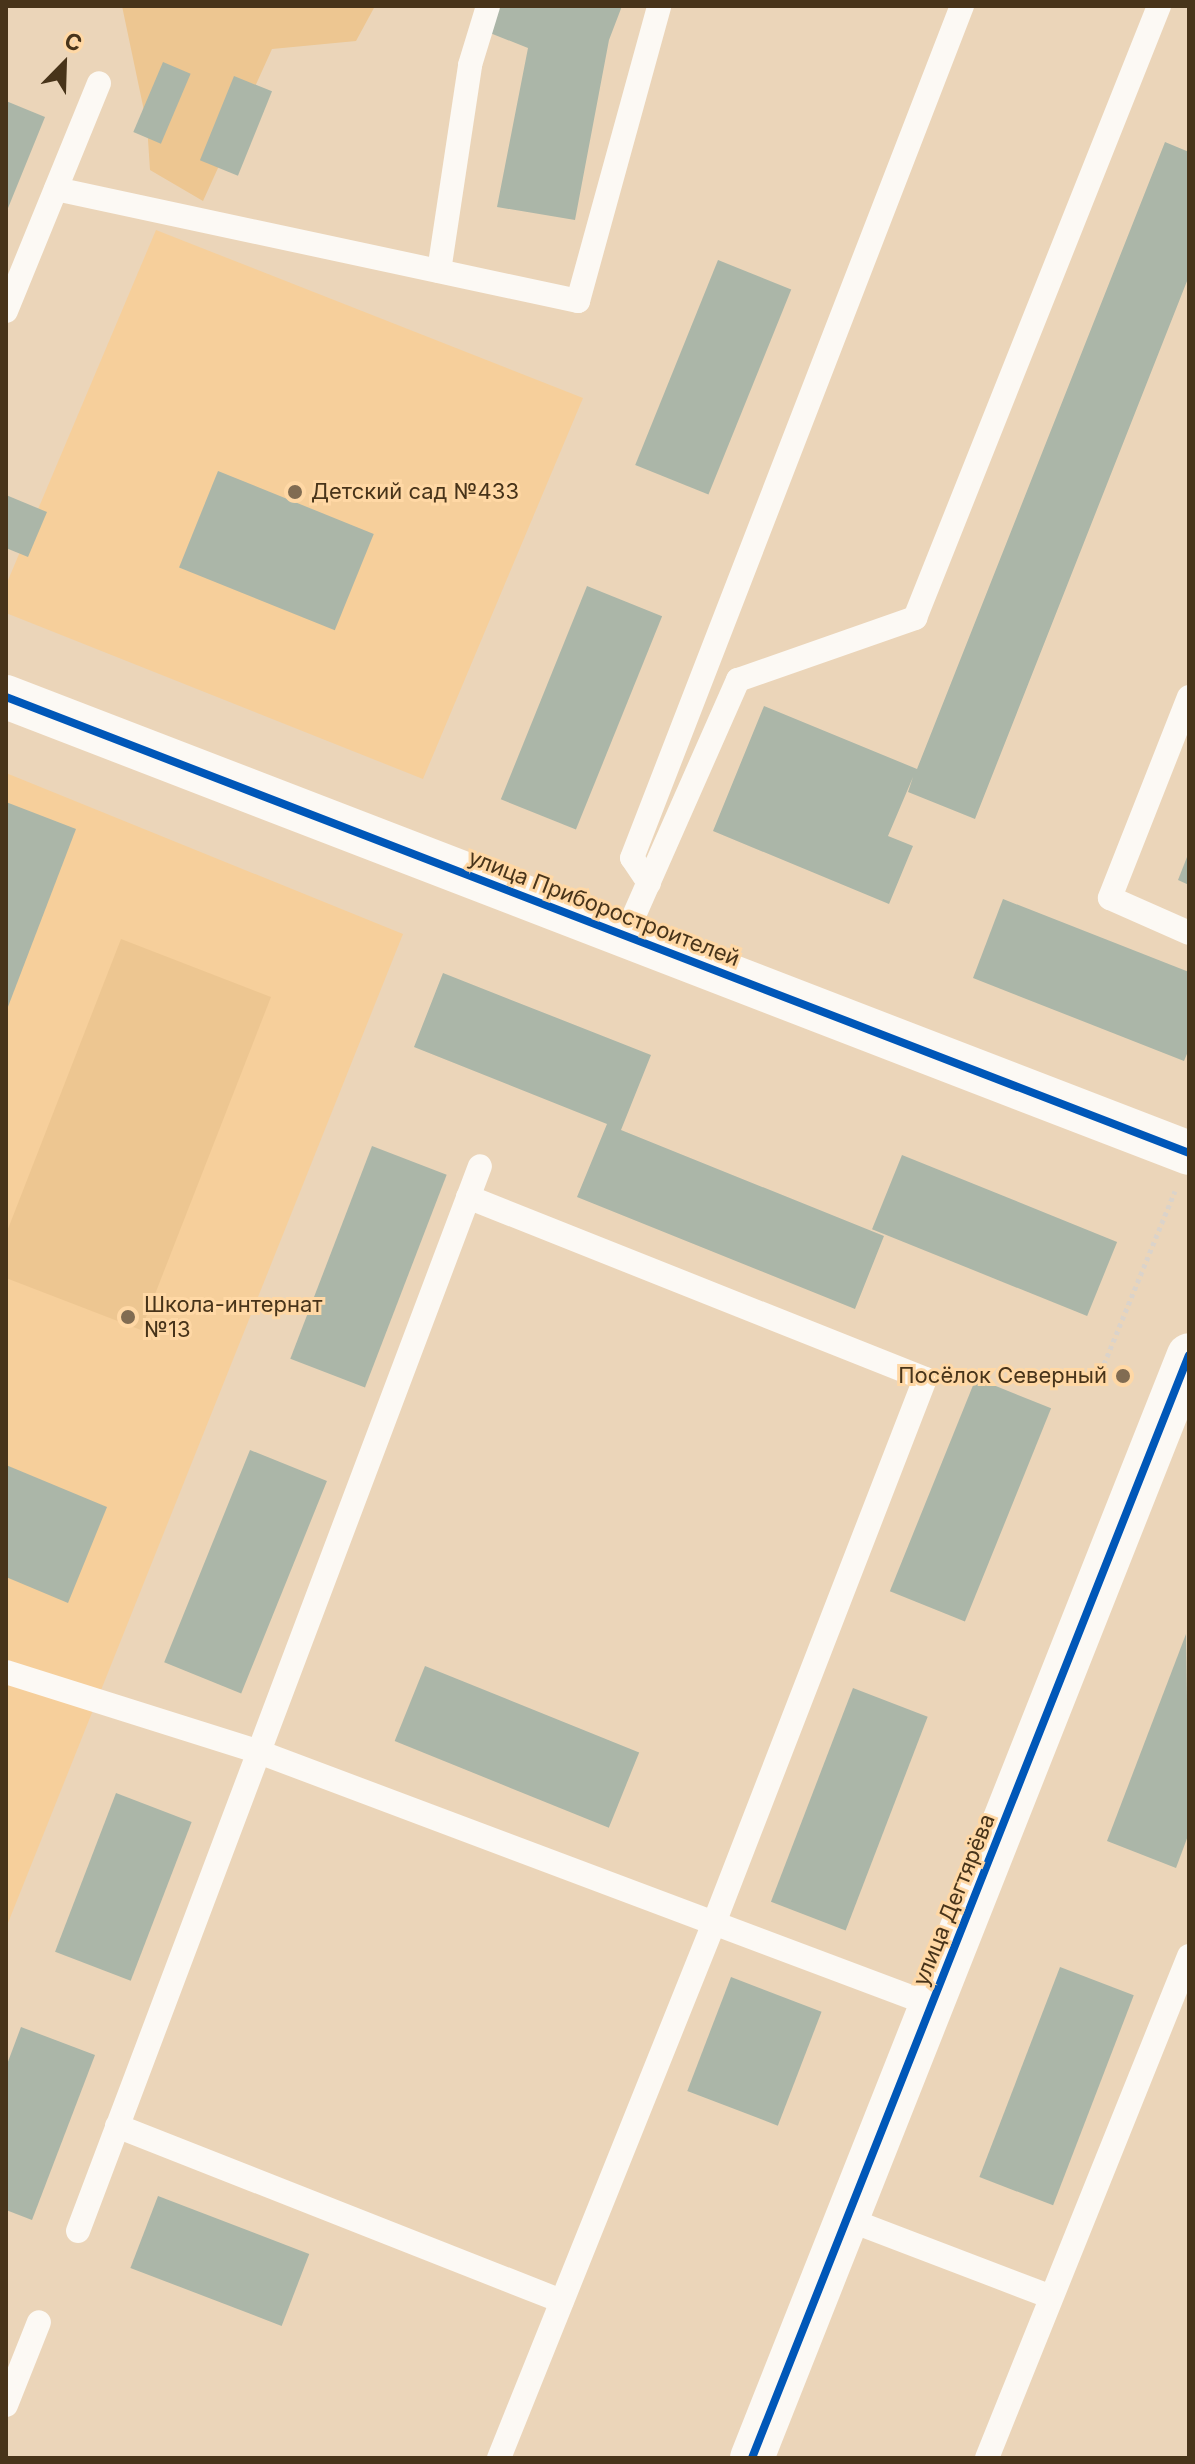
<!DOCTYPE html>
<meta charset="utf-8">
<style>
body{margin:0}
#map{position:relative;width:1195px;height:2464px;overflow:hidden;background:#ebd5b9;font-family:Inter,sans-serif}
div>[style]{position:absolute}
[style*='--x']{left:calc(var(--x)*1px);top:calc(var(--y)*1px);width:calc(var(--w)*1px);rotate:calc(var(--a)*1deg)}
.built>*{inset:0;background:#f6cf9b}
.green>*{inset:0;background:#edc691}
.building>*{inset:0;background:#abb6a8;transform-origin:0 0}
.path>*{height:5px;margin-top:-2.5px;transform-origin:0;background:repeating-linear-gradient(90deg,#dbd3ca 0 4px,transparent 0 8px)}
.service>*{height:24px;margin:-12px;padding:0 12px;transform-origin:12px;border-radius:12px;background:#fcf9f4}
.minor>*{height:44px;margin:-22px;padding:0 22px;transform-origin:22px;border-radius:22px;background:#fcf9f4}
.tertiary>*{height:44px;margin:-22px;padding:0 22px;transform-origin:22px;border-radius:22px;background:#fcf9f4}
.cycleway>*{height:8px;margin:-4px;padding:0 4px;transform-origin:4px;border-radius:4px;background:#0057b8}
.dots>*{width:22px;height:22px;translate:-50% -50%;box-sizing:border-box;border:4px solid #ffd8a5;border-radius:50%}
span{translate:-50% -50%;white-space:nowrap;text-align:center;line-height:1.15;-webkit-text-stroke:6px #ffd8a5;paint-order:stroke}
.poi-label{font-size:22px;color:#48341a}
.left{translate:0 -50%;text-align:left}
.right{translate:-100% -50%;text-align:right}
.street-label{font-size:22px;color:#48341a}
.frame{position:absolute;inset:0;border:8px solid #48341a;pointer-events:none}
.north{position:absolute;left:24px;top:24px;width:80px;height:80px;-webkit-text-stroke:6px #ffd8a5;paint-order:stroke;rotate:23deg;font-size:22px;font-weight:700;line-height:32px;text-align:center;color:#48341a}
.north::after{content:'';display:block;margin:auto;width:28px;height:36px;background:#48341a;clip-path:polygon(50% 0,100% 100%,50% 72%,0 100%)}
</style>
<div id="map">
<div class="built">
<div style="clip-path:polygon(156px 230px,583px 398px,423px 779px,6px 613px,6px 585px)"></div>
<div style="clip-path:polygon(6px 773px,403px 934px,6px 1928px)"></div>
</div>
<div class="green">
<div style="clip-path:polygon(122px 6px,375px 6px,356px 41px,272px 49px,203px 201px,150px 170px,147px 125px)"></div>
<div style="clip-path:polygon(121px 939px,271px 997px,141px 1330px,6px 1278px,6px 1234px)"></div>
</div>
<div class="building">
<div style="clip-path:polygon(494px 6px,622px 6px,609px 40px,575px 220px,497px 207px,528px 48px,485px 31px)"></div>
<div style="left:163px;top:62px;width:30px;height:76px;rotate:23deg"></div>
<div style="left:234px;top:76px;width:41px;height:91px;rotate:22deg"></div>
<div style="clip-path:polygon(6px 101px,45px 117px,6px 213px)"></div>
<div style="clip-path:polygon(1165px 142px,1189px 152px,1189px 276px,975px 819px,908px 792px,913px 777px,888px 836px,913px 846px,889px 904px,713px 831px,764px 706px,917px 769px)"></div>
<div style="left:718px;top:260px;width:79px;height:221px;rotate:22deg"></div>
<div style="left:218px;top:471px;width:168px;height:104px;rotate:22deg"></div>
<div style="clip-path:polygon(6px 495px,47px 512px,28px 557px,6px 548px)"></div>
<div style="left:587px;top:586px;width:81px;height:230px;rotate:22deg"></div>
<div style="clip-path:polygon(6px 802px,76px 829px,6px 1012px)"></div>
<div style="clip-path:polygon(1189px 852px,1189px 885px,1178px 880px)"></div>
<div style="clip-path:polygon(1003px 899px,1189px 972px,1189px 1049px,1184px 1061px,973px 978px)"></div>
<div style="clip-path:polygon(443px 973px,651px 1055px,621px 1130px,884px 1236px,855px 1309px,577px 1197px,607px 1124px,414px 1047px)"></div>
<div style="left:372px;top:1146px;width:80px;height:228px;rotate:21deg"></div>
<div style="left:902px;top:1155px;width:232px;height:80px;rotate:22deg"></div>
<div style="left:976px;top:1378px;width:81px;height:230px;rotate:22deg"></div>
<div style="left:250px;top:1450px;width:83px;height:229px;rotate:22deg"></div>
<div style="clip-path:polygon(6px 1465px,107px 1507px,68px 1603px,6px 1577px)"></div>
<div style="clip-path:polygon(1186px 1634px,1189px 1833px,1176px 1868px,1107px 1841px)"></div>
<div style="left:425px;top:1666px;width:231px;height:81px;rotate:22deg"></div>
<div style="left:853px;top:1688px;width:80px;height:229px;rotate:21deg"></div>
<div style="left:116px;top:1793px;width:81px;height:170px;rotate:21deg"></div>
<div style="left:1060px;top:1967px;width:79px;height:225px;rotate:21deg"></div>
<div style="left:731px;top:1977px;width:97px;height:122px;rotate:21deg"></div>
<div style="clip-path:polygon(21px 2027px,95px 2055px,32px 2220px,6px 2210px,6px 2067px)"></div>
<div style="left:158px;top:2196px;width:162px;height:77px;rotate:21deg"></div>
</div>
<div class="path">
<div style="--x:1104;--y:1364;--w:187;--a:-67.7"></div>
</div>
<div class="service">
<div style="--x:56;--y:189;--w:534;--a:12.11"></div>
<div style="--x:578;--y:301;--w:306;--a:-74.6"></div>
<div style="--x:439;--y:271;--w:208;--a:-81.4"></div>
<div style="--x:470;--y:65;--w:62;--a:-73"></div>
<div style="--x:6;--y:311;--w:246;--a:-67.8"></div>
<div style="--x:1189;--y:697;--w:216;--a:111.5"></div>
<div style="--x:1110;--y:898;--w:86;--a:23.9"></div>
<div style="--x:649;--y:883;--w:30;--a:-124"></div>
<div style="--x:632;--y:858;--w:914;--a:-68.83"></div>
<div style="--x:625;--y:936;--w:280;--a:-66.2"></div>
<div style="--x:738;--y:680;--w:188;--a:-19.3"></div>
<div style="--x:915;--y:618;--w:659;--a:-68.26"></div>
<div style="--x:468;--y:1197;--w:492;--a:21.7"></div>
<div style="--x:925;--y:1379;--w:583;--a:111.2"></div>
<div style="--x:714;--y:1923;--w:577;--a:111.89"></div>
<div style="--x:6;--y:1672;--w:265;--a:17.5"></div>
<div style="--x:259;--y:1752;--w:719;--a:20.6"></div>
<div style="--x:117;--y:2126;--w:478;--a:21.5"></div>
<div style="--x:847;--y:2219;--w:218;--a:20.9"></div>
<div style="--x:78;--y:2231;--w:1138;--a:-69.32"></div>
<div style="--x:6;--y:2405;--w:89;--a:-68.3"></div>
<div style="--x:987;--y:2458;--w:541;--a:-68.08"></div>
</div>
<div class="minor">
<div style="--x:6;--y:697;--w:1268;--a:21.08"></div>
</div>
<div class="tertiary">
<div style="--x:752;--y:2458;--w:1186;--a:-68.39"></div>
</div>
<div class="cycleway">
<div style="--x:6;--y:697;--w:1268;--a:21.08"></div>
<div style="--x:752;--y:2458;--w:1186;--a:-68.39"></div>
</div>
<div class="dots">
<div style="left:295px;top:492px;background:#816c52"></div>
<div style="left:128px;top:1317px;background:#816c52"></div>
<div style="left:1123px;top:1376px;background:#816c52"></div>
</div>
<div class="poi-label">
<span class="left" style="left:311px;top:492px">Детский сад №433</span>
<span class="left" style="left:144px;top:1317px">Школа-интернат<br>№13</span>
<span class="right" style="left:1107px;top:1376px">Посёлок Северный</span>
</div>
<div class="street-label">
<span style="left:604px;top:908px;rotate:21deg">улица Приборостроителей</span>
<span style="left:954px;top:1900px;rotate:-68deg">улица Дегтярёва</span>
</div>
<div class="frame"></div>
<div class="north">С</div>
</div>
